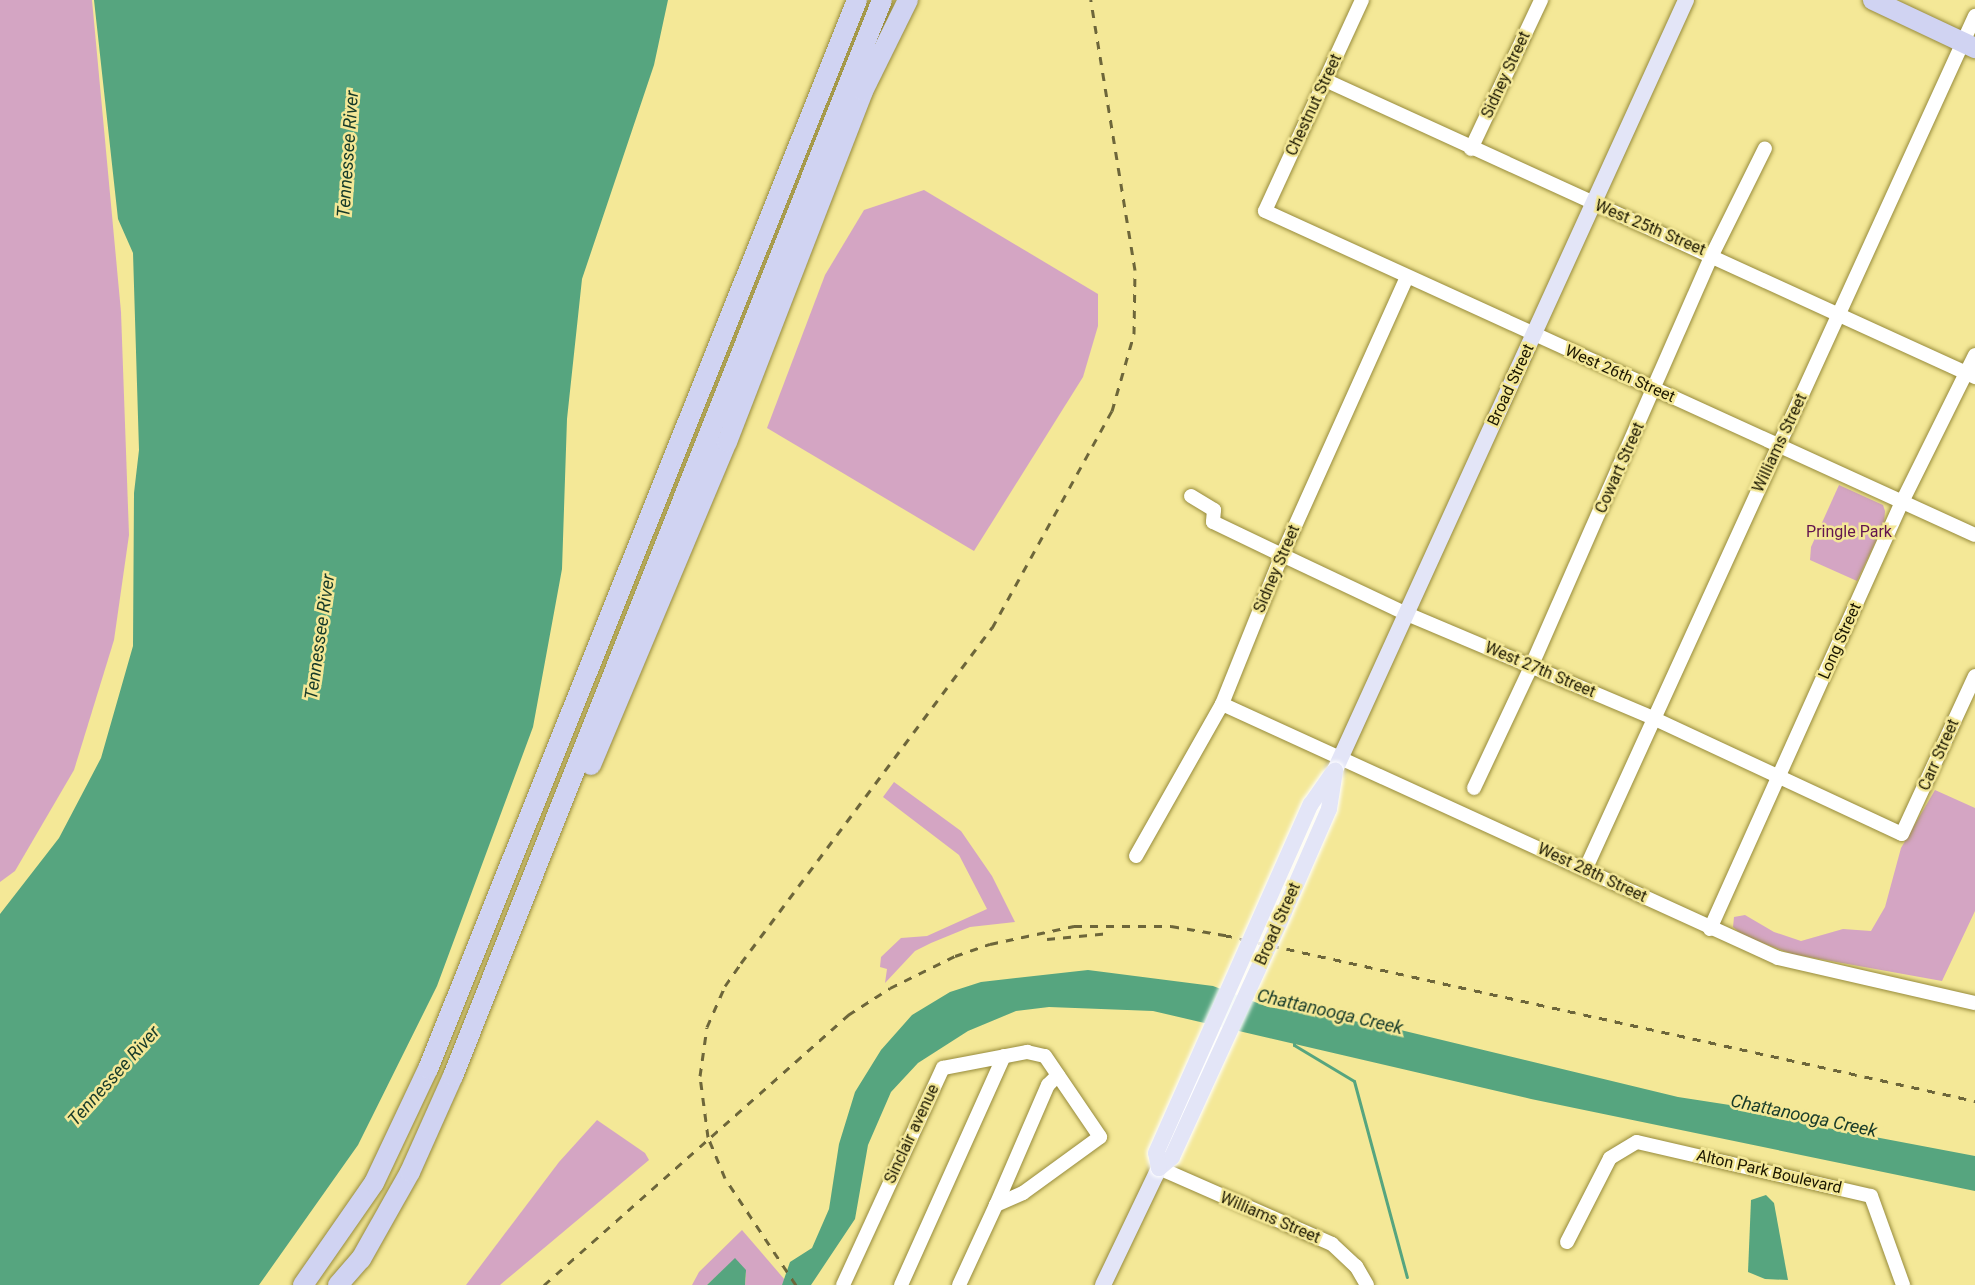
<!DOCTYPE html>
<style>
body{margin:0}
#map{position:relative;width:1975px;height:1285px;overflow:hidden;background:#f4e897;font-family:Roboto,sans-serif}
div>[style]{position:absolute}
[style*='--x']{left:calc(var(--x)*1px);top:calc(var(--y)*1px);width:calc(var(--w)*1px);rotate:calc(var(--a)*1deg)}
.green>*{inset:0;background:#d4a5c3}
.water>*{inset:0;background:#56a57f}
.stream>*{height:3px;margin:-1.5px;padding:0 1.5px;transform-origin:1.5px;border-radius:1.5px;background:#56a57f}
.roads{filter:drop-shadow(0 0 2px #978b3c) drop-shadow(0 0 2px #978b3c)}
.minor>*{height:14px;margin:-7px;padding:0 7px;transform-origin:7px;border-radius:7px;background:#fff}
.major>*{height:16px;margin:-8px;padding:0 8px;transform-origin:8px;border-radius:8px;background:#e3e5f7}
.highway>*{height:20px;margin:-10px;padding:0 10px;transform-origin:10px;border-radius:10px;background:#d0d3f2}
.rail>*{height:3px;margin-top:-1.5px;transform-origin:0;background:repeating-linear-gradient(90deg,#6d663a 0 8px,transparent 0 16px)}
.bridges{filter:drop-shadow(0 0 2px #fff) drop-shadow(0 0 2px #fff)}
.major-bridge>*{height:16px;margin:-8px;padding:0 8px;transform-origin:8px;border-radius:8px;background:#e3e5f7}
span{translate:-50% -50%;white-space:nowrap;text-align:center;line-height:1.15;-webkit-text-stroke:5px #f4e897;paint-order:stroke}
.street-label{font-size:16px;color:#1b1701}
.park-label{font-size:16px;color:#62144e}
.water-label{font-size:18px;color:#173a29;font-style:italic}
</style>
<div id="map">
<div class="green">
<div style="clip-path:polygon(0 0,92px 0,121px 312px,129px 535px,114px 640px,74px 770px,15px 871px,0 882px)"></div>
<div style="clip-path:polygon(924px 190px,1098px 294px,1098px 326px,1083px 377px,974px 551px,767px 428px,825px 275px,864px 210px)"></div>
<div style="clip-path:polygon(1839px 485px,1883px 505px,1885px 511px,1884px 524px,1857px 581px,1810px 560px,1811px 547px)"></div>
<div style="clip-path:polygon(894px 782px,961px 831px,992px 876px,1015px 922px,970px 927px,931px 943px,915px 951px,885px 983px,887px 969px,880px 967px,881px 957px,901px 938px,927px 936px,987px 909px,959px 855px,883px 797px)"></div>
<div style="clip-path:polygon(1935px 790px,1975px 808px,1975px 911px,1942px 981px,1792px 954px,1744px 936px,1733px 927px,1734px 917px,1745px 915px,1774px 932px,1801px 941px,1843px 929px,1871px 931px,1885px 907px,1901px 848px)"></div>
<div style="clip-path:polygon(597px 1120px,645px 1153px,649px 1160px,500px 1285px,466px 1285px,559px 1162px)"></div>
<div style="clip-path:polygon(742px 1230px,785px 1280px,782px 1285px,745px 1285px,746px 1273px,735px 1259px,707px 1285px,692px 1285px,699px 1272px)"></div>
</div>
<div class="water">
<div style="clip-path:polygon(94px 0,668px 0,654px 65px,582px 279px,567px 419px,562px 569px,533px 727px,437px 986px,358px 1145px,259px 1285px,0 1285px,0 914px,59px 838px,101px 758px,133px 646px,134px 493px,139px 450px,133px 253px,118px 219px)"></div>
<div style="clip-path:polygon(1088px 970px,1213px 986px,1268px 1007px,1384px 1026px,1678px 1097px,1775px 1112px,1822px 1127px,1975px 1156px,1975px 1191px,1531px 1099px,1153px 1011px,1049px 1007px,1016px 1011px,968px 1031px,918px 1063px,891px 1092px,868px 1145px,855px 1219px,811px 1285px,782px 1285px,790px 1262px,812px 1248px,829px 1209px,839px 1144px,855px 1092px,881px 1050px,912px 1015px,950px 992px,981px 982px)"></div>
<div style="clip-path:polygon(1766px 1195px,1774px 1203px,1788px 1280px,1765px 1279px,1748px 1272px,1751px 1200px)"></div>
<div style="clip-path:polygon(735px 1258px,746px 1270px,745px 1285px,707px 1285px)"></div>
</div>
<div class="stream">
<div style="--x:1294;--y:1040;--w:5;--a:90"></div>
<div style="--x:1294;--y:1045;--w:70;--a:31"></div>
<div style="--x:1354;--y:1081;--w:203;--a:74.9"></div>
</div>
<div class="roads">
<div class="minor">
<div style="--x:1362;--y:0;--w:232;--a:114.7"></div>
<div style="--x:1265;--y:211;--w:780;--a:24.53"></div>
<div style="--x:1325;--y:80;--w:715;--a:24.56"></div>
<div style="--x:1471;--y:149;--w:165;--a:-64.8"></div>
<div style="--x:1191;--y:496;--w:27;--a:31"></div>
<div style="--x:1214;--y:510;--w:12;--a:95"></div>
<div style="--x:1213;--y:522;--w:76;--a:25.6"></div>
<div style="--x:1282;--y:555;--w:138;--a:25.3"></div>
<div style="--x:1407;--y:614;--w:269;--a:22.9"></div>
<div style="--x:1655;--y:719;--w:272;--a:25"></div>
<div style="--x:1902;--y:834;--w:174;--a:-65.2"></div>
<div style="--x:1222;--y:704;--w:611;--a:24.55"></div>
<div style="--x:1778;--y:958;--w:202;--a:12.9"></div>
<div style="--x:1474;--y:788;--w:134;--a:-64.8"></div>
<div style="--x:1531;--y:667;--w:450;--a:-66.3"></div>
<div style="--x:1712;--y:255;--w:119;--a:-63.6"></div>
<div style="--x:1136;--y:856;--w:175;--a:-60.5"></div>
<div style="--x:1222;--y:704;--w:161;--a:-68.1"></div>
<div style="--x:1282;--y:555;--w:305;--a:-65.8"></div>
<div style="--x:1585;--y:870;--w:939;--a:-65.46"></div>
<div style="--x:1710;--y:929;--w:468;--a:-65.8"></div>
<div style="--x:1902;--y:502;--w:164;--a:-63.6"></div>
<div style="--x:1159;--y:1168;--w:189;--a:23.7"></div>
<div style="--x:1332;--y:1244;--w:33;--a:43"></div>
<div style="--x:1356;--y:1266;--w:22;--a:60"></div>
<div style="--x:996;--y:1205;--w:131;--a:-66.6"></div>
<div style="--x:1048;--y:1085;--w:14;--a:-45"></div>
<div style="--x:1567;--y:1242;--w:94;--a:-62.9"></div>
<div style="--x:1610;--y:1158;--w:31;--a:-31"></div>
<div style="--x:1637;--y:1142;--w:240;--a:13"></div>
<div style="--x:1871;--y:1196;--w:95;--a:70.2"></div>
<div style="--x:843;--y:1285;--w:239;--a:-65.3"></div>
<div style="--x:943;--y:1068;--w:86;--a:-10.8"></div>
<div style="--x:1027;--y:1052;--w:18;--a:13"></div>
<div style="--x:1045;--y:1056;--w:98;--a:55.8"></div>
<div style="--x:1100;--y:1137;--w:95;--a:144"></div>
<div style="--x:1023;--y:1193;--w:30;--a:156"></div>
<div style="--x:996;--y:1205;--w:88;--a:114.8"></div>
<div style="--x:901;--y:1285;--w:251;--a:-65.8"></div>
</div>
<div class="major">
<div style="--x:1335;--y:770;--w:846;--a:-65.49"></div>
<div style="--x:1103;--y:1285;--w:130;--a:-64.4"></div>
</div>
<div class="highway">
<div style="--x:1873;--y:0;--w:113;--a:25.2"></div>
<div style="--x:591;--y:765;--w:350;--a:-67.2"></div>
<div style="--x:727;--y:442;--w:376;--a:-68.8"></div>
<div style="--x:863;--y:91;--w:102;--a:-63.7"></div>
<div style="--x:303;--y:1285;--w:124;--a:-55.2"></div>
<div style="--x:374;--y:1183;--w:126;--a:-64.7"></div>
<div style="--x:428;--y:1069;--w:1152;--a:-68.13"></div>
<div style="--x:338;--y:1285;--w:35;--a:-49"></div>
<div style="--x:361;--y:1259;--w:100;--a:-60.6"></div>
<div style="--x:410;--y:1172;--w:105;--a:-65.9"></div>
<div style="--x:453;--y:1076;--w:1158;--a:-68.26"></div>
</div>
</div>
<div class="rail">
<div style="--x:1047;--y:939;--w:63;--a:-5.4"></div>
<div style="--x:544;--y:1285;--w:407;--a:-41.6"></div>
<div style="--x:848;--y:1015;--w:50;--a:-32.7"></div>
<div style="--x:890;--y:988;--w:72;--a:-26.2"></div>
<div style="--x:955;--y:956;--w:37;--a:-19"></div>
<div style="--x:990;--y:944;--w:86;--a:-12.1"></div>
<div style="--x:1074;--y:926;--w:97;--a:0"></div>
<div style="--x:1171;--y:926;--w:54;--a:9.6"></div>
<div style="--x:1224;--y:935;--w:769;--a:12.46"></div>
<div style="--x:796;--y:1285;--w:128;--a:-123.6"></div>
<div style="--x:725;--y:1178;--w:44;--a:-112.5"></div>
<div style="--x:708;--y:1137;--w:62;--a:-97.5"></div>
<div style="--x:700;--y:1076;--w:49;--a:-81.9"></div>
<div style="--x:707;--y:1027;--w:45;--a:-66.3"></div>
<div style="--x:725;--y:986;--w:28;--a:-55"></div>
<div style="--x:741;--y:963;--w:419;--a:-53.2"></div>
<div style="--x:992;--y:628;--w:248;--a:-61.1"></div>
<div style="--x:1112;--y:411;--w:80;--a:-74.1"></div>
<div style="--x:1134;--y:334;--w:64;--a:-89.1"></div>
<div style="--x:1135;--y:270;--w:274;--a:-99.3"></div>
</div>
<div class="bridges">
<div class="major-bridge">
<div style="--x:1159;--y:1168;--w:17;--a:-40"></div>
<div style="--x:1172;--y:1157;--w:269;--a:-65.4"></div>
<div style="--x:1284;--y:912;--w:112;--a:-66.4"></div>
<div style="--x:1329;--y:809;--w:39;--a:-81"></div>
<div style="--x:1159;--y:1168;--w:15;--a:-101"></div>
<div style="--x:1156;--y:1153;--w:382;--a:-66.1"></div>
<div style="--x:1311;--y:804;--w:38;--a:-55"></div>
</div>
</div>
<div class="street-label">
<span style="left:1506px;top:75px;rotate:-65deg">Sidney Street</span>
<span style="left:1314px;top:105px;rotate:-65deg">Chestnut Street</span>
<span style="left:1650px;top:228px;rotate:23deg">West 25th Street</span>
<span style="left:1620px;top:374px;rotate:24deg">West 26th Street</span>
<span style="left:1511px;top:385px;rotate:-65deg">Broad Street</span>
<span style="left:1780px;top:443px;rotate:-65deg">Williams Street</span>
<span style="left:1620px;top:468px;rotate:-66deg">Cowart Street</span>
<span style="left:1277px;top:569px;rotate:-67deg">Sidney Street</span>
<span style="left:1840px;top:641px;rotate:-66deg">Long Street</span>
<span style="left:1540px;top:670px;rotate:23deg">West 27th Street</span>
<span style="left:1939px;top:755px;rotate:-66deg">Carr Street</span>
<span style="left:1592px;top:873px;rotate:25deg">West 28th Street</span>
<span style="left:1278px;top:924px;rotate:-66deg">Broad Street</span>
<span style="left:912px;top:1134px;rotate:-65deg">Sinclair avenue</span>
<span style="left:1769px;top:1172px;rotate:13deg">Alton Park Boulevard</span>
<span style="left:1270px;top:1218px;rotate:23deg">Williams Street</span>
</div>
<div class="park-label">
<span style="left:1849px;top:532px">Pringle Park</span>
</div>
<div class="water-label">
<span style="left:348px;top:154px;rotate:-86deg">Tennessee River</span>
<span style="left:320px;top:637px;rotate:-82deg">Tennessee River</span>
<span style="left:1330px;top:1012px;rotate:13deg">Chattanooga Creek</span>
<span style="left:114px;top:1076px;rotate:-48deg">Tennessee River</span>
<span style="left:1804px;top:1116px;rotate:12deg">Chattanooga Creek</span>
</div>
</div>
